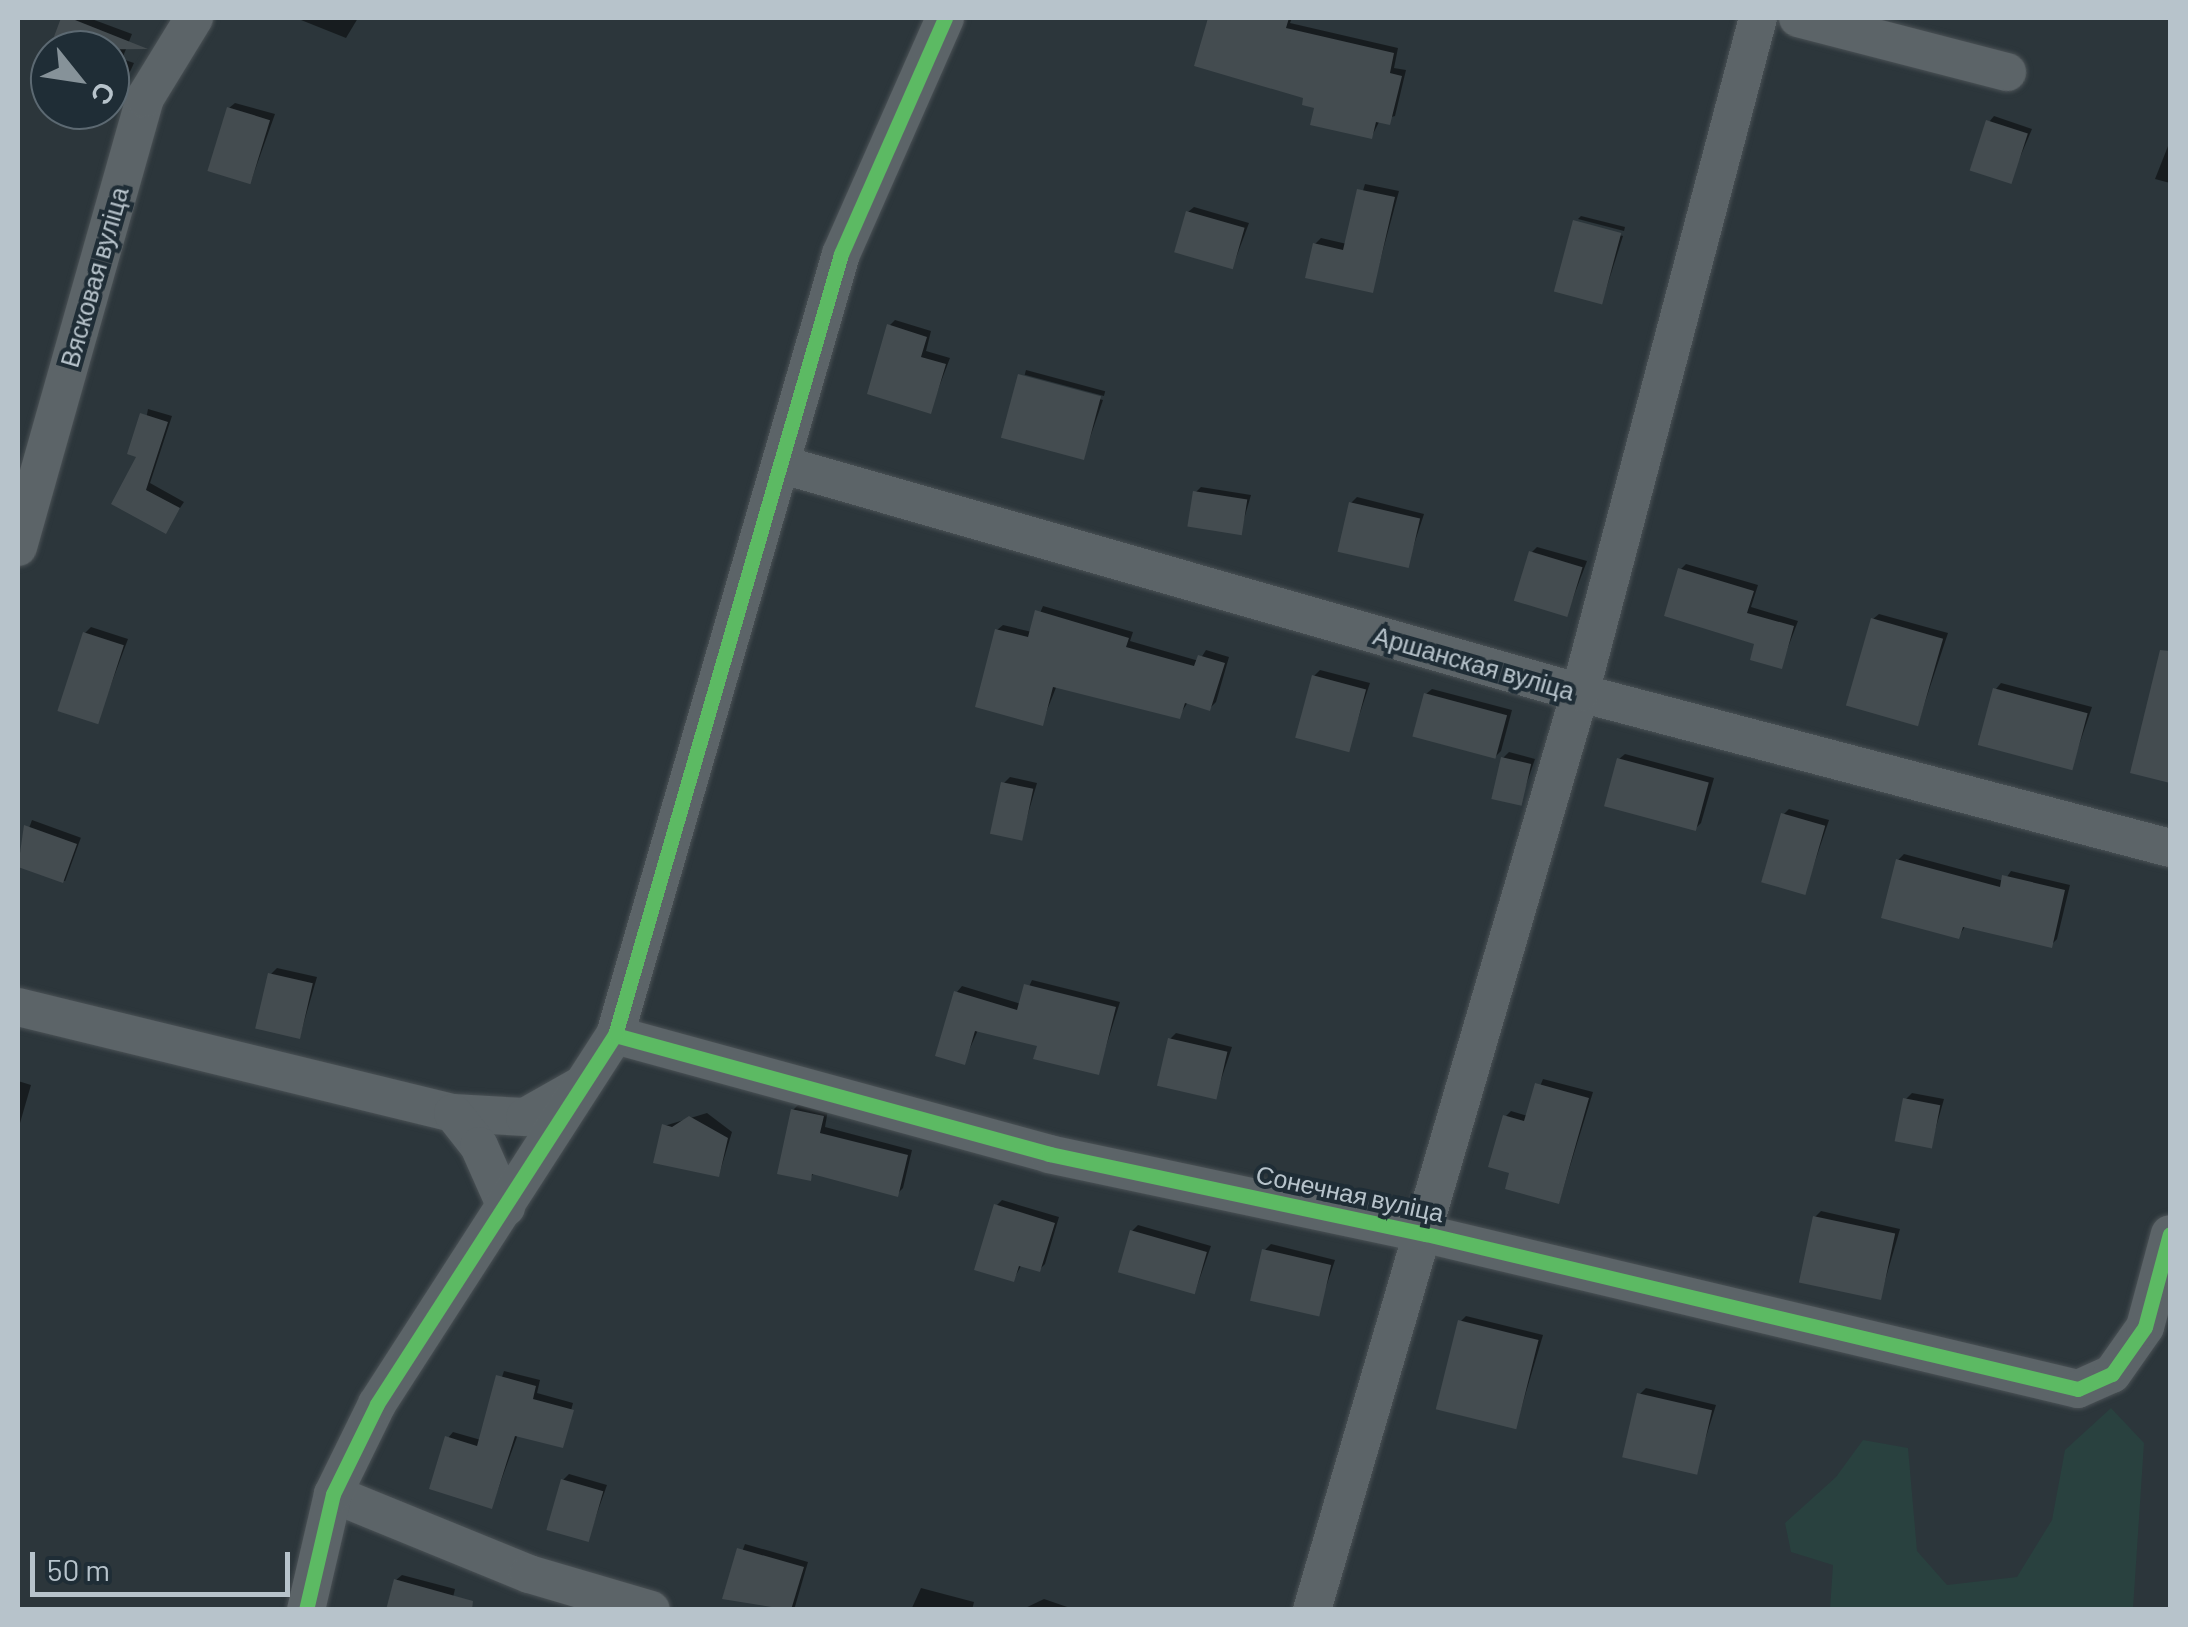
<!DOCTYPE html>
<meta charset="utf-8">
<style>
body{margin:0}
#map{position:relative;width:2188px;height:1627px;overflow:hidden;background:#2c363b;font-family:Barlow,sans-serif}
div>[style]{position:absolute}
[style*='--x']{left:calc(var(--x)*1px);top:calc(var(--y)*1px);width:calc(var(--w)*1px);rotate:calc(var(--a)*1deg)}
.green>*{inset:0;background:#29413f}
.shadow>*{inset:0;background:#0007;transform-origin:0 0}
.building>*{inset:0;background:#444c50;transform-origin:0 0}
.roads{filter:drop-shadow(0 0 2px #4a5155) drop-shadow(0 0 2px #4a5155)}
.minor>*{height:38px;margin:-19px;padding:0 19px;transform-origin:19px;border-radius:19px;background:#5c6468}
.cycleway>*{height:15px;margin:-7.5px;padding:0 7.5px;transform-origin:7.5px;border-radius:7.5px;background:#5cba63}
span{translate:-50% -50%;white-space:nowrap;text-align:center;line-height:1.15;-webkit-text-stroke:8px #1f2d36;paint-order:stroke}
.street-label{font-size:25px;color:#b7c3cb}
.frame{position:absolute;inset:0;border:20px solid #b7c3cb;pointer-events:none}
.north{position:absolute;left:30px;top:30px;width:100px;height:100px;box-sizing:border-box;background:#1f2d36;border:2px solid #5c6972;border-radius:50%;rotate:120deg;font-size:28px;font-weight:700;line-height:40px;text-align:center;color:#b7c3cb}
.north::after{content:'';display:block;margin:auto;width:35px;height:45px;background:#869299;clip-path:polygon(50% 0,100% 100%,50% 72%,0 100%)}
.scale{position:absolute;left:30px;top:1552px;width:260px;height:45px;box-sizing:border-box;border:5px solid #b7c3cb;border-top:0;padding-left:12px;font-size:30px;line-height:35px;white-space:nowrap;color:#b7c3cb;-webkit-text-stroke:8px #1f2d36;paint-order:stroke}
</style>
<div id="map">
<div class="green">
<div style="clip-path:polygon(2111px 1408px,2144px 1443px,2133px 1609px,1830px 1609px,1833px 1565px,1791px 1552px,1785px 1523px,1836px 1477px,1863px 1440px,1908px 1448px,1917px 1551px,1947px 1585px,2017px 1577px,2052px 1520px,2065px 1450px)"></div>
</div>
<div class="shadow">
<div style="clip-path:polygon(63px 18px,89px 18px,132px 34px,122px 59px,134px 63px,110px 115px,98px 110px,110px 110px,110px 50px,51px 50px)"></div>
<div style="clip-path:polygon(296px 18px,358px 18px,346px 38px)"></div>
<div style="clip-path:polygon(1211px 18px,1292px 18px,1290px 23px,1398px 48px,1394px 68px,1406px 70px,1395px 116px,1380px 120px,1372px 136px,1306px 97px,1197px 65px)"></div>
<div style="clip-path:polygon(50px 53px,50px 92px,37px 87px)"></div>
<div style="clip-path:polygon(235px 103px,275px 114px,251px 181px,229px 108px)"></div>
<div style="clip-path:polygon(1994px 116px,2032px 129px,2010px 181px,1989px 122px)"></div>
<div style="clip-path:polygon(2170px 141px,2170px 183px,2155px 179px)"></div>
<div style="clip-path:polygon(1365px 184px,1399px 191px,1372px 291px,1315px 244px,1321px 238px,1347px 244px)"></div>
<div style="clip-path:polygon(1194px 207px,1249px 223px,1233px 266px,1188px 212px)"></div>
<div style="clip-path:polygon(1581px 216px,1625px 227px,1624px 231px,1578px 219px)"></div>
<div style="clip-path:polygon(1576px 224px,1623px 236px,1602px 302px)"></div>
<div style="clip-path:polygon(895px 320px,931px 331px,926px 351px,950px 358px,930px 411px,889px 326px)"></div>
<div style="left:1026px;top:370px;width:82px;height:5px;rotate:15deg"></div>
<div style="clip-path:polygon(1020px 378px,1103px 400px,1083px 458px)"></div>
<div style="clip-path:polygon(148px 409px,172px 416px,150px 483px,184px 502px,165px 530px,114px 503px,139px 455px)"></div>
<div style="clip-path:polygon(1201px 487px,1251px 495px,1240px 533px,1195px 493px)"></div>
<div style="clip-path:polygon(1357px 497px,1424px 514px,1407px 566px,1351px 503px)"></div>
<div style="clip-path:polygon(1537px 547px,1587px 561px,1567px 614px,1531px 553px)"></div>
<div style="clip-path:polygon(1686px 564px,1758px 585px,1751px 607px,1798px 621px,1781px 666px,1680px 570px)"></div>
<div style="clip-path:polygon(1043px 606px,1133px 632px,1130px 641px,1199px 661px,1206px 650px,1229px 657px,1216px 702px,1210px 708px,1188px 702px,1179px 716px,1057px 685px,1042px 723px,997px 630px,1003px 625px,1032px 632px)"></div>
<div style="clip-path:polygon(1879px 614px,1948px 633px,1918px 723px,1873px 619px)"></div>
<div style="clip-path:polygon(91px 627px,128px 639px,97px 722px,85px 633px)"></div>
<div style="clip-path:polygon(1320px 670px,1370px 683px,1348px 749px,1314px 676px)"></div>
<div style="clip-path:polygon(2001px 683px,2092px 707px,2072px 766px,1996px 689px)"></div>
<div style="clip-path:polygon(1432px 689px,1512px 710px,1501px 751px,1495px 757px,1426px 694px)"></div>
<div style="clip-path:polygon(1509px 752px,1535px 759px,1520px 803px,1503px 758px)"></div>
<div style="clip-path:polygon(1625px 754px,1714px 778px,1701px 823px,1695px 829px,1619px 759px)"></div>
<div style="clip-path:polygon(1010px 777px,1037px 783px,1021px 838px,1004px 783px)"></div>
<div style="clip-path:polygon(1789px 809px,1829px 820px,1805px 891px,1783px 815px)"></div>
<div style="left:32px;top:820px;width:52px;height:46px;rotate:20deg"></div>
<div style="clip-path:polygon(1904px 854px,2004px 881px,2011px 871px,2070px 885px,2057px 939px,2051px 945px,1966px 925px,1959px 936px,1898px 860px)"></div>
<div style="clip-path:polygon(277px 968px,317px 977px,300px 1036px,271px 974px)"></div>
<div style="clip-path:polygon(1032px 980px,1120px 1002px,1098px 1072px,1040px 1045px,978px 1030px,964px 1062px,957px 992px,962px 986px,1021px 1004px)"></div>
<div style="clip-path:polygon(1176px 1033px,1232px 1047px,1215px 1098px,1170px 1039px)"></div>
<div style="clip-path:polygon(1543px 1079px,1593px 1092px,1559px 1202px,1505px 1117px,1511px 1111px,1528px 1116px)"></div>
<div style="clip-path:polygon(18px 1081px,31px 1085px,18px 1130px)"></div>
<div style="clip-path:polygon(1912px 1093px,1944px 1099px,1931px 1145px,1906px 1099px)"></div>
<div style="clip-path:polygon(799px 1104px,828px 1110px,825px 1127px,912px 1150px,903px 1188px,897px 1194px,815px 1172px,810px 1178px,793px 1110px)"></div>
<div style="clip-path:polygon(707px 1113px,732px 1132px,719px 1175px,664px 1126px)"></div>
<div style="clip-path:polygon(1002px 1200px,1059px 1217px,1045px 1264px,1040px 1269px,1022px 1264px,1014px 1279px,996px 1206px)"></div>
<div style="clip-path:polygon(1821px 1211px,1900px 1229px,1880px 1298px,1815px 1217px)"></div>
<div style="clip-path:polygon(1138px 1225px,1211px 1246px,1195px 1292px,1132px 1231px)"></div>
<div style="clip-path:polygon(1271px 1244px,1335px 1260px,1317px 1314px,1265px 1250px)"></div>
<div style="clip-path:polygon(1466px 1316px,1543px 1335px,1516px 1426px,1460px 1322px)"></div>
<div style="clip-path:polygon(504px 1371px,540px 1380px,537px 1393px,573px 1403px,562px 1445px,518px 1434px,492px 1506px,448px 1438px,453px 1432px,481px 1440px)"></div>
<div style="clip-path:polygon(1646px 1388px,1716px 1405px,1695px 1472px,1640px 1394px)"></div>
<div style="clip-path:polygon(569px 1474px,607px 1485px,588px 1539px,563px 1480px)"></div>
<div style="clip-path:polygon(745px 1544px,808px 1562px,794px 1610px,725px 1597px)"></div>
<div style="clip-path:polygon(402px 1575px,455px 1589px,450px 1610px,396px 1580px)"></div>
<div style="clip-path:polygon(921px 1588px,974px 1602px,972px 1610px,911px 1610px)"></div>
<div style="clip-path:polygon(1044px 1599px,1076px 1610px,1021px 1610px)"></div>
</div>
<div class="building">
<div style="clip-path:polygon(61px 18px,70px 18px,148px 49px,49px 50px)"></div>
<div style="clip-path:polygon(1208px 18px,1289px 18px,1286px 28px,1394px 53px,1390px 73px,1402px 76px,1390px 125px,1376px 122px,1372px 139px,1310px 125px,1314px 108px,1302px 105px,1303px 98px,1194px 66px)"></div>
<div style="left:227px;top:107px;width:45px;height:67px;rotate:17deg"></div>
<div style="left:1986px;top:120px;width:44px;height:53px;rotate:18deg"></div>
<div style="clip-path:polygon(1357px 189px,1395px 197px,1373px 293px,1305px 278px,1313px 243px,1343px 250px)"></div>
<div style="left:1186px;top:211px;width:61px;height:43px;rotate:16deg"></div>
<div style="left:1573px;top:220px;width:50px;height:74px;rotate:15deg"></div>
<div style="clip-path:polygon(887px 324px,927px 337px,921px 357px,946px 364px,931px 414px,867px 394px)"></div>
<div style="left:1018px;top:374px;width:86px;height:66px;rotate:15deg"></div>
<div style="clip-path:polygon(140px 413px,168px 422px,146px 490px,180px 508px,166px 534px,111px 504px,136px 457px,127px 454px)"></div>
<div style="left:1193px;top:491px;width:55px;height:36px;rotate:9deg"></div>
<div style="left:1349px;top:502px;width:73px;height:51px;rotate:13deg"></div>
<div style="left:1529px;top:551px;width:56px;height:52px;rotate:17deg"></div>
<div style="clip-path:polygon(1678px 568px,1754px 591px,1747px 613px,1794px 626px,1782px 669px,1750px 660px,1754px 644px,1664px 616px)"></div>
<div style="clip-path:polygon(1035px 610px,1129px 638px,1126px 647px,1194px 666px,1198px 655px,1225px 663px,1210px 711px,1185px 703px,1180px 719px,1053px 687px,1043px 726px,975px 707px,995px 629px,1028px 637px)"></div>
<div style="left:1871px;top:618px;width:75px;height:91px;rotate:16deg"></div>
<div style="left:83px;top:632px;width:43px;height:83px;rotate:18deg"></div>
<div style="clip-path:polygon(2160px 650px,2170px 651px,2170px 783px,2130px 773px)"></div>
<div style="left:1312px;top:675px;width:56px;height:65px;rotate:15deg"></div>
<div style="left:1993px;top:688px;width:98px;height:59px;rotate:15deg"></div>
<div style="left:1424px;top:693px;width:86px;height:45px;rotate:15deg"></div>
<div style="left:1501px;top:757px;width:31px;height:43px;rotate:13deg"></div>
<div style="left:1617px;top:758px;width:95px;height:50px;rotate:15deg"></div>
<div style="left:1001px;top:782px;width:33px;height:53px;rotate:12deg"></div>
<div style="left:1781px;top:813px;width:46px;height:72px;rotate:16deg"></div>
<div style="clip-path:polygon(24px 825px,77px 844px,63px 883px,18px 867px)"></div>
<div style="clip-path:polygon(1896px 859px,2000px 887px,2002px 875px,2065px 890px,2052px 948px,1963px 927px,1959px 939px,1881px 918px)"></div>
<div style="left:268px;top:973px;width:46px;height:57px;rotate:13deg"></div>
<div style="clip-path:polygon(1024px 984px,1116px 1007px,1099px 1075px,1033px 1059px,1037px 1046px,975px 1031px,965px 1065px,935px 1056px,954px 991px,1017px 1010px)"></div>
<div style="left:1168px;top:1038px;width:61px;height:49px;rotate:13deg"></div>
<div style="clip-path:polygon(1535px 1083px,1589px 1098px,1559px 1204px,1505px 1189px,1509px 1173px,1488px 1167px,1503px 1115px,1524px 1121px)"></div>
<div style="left:1903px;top:1098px;width:38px;height:44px;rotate:11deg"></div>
<div style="clip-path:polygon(791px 1109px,824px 1116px,820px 1133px,908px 1155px,898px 1197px,812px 1174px,811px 1181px,777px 1174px)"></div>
<div style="clip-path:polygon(689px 1116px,728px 1138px,719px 1177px,653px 1163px,662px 1124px,672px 1127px)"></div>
<div style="clip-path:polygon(994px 1204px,1055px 1223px,1040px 1272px,1019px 1266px,1014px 1282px,974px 1270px)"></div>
<div style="left:1813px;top:1216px;width:84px;height:68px;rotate:12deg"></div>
<div style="left:1130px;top:1230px;width:80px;height:44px;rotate:16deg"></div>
<div style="left:1262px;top:1249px;width:71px;height:53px;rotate:13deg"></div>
<div style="left:1458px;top:1320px;width:83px;height:92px;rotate:14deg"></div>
<div style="clip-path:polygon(496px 1375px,536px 1386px,533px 1399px,574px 1410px,563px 1448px,515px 1436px,492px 1509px,429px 1489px,445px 1436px,477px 1446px)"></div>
<div style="left:1637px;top:1393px;width:77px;height:66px;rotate:13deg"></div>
<div style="left:561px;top:1479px;width:44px;height:53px;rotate:16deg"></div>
<div style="clip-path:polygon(737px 1548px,804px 1567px,791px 1610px,722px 1599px)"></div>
<div style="clip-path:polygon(394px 1579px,473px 1601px,472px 1610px,386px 1610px)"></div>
</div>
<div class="roads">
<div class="minor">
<div style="--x:1798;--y:18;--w:216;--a:14.5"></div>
<div style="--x:783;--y:465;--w:829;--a:15.96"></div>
<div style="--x:1580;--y:693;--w:610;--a:14.72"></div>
<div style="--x:18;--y:547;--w:467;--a:-74.2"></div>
<div style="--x:145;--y:98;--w:94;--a:-58.5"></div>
<div style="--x:18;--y:1007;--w:448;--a:13.7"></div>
<div style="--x:453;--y:1113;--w:72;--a:3.2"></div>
<div style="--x:525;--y:1117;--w:61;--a:-29.5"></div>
<div style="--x:615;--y:1035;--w:450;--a:15.3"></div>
<div style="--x:1049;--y:1154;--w:385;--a:12"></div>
<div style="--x:1426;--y:1234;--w:670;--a:13.37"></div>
<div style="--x:2078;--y:1389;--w:37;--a:-24"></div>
<div style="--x:2112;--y:1374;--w:57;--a:-54.9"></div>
<div style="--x:2145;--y:1327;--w:96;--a:-75"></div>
<div style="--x:453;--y:1113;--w:42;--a:51.8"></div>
<div style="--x:479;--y:1146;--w:67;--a:66.1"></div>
<div style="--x:333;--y:1494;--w:212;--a:22.2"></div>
<div style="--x:529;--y:1574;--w:127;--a:16.4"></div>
<div style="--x:306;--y:1610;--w:119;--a:-76.9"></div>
<div style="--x:333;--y:1494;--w:100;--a:-63.9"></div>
<div style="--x:377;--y:1404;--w:439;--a:-57.2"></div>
<div style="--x:615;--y:1035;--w:813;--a:-73.86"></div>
<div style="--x:841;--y:254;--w:258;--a:-66.2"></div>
<div style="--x:1312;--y:1610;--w:955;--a:-73.71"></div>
<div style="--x:1580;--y:693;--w:698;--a:-75.23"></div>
</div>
</div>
<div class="cycleway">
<div style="--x:615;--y:1035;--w:450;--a:15.3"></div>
<div style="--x:1049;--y:1154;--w:385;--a:12"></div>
<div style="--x:1426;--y:1234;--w:670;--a:13.37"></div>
<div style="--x:2078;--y:1389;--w:37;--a:-24"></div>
<div style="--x:2112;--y:1374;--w:57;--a:-54.9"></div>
<div style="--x:2145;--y:1327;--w:96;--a:-75"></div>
<div style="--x:306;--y:1610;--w:119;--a:-76.9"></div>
<div style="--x:333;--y:1494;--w:100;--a:-63.9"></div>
<div style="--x:377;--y:1404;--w:439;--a:-57.2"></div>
<div style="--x:615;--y:1035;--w:813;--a:-73.86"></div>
<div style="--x:841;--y:254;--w:258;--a:-66.2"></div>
</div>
<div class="street-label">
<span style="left:94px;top:277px;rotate:-74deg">Вясковая вуліца</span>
<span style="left:1474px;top:663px;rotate:16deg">Аршанская вуліца</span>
<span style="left:1350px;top:1193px;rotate:12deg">Сонечная вуліца</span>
</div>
<div class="frame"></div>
<div class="north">С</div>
<div class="scale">50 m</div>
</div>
